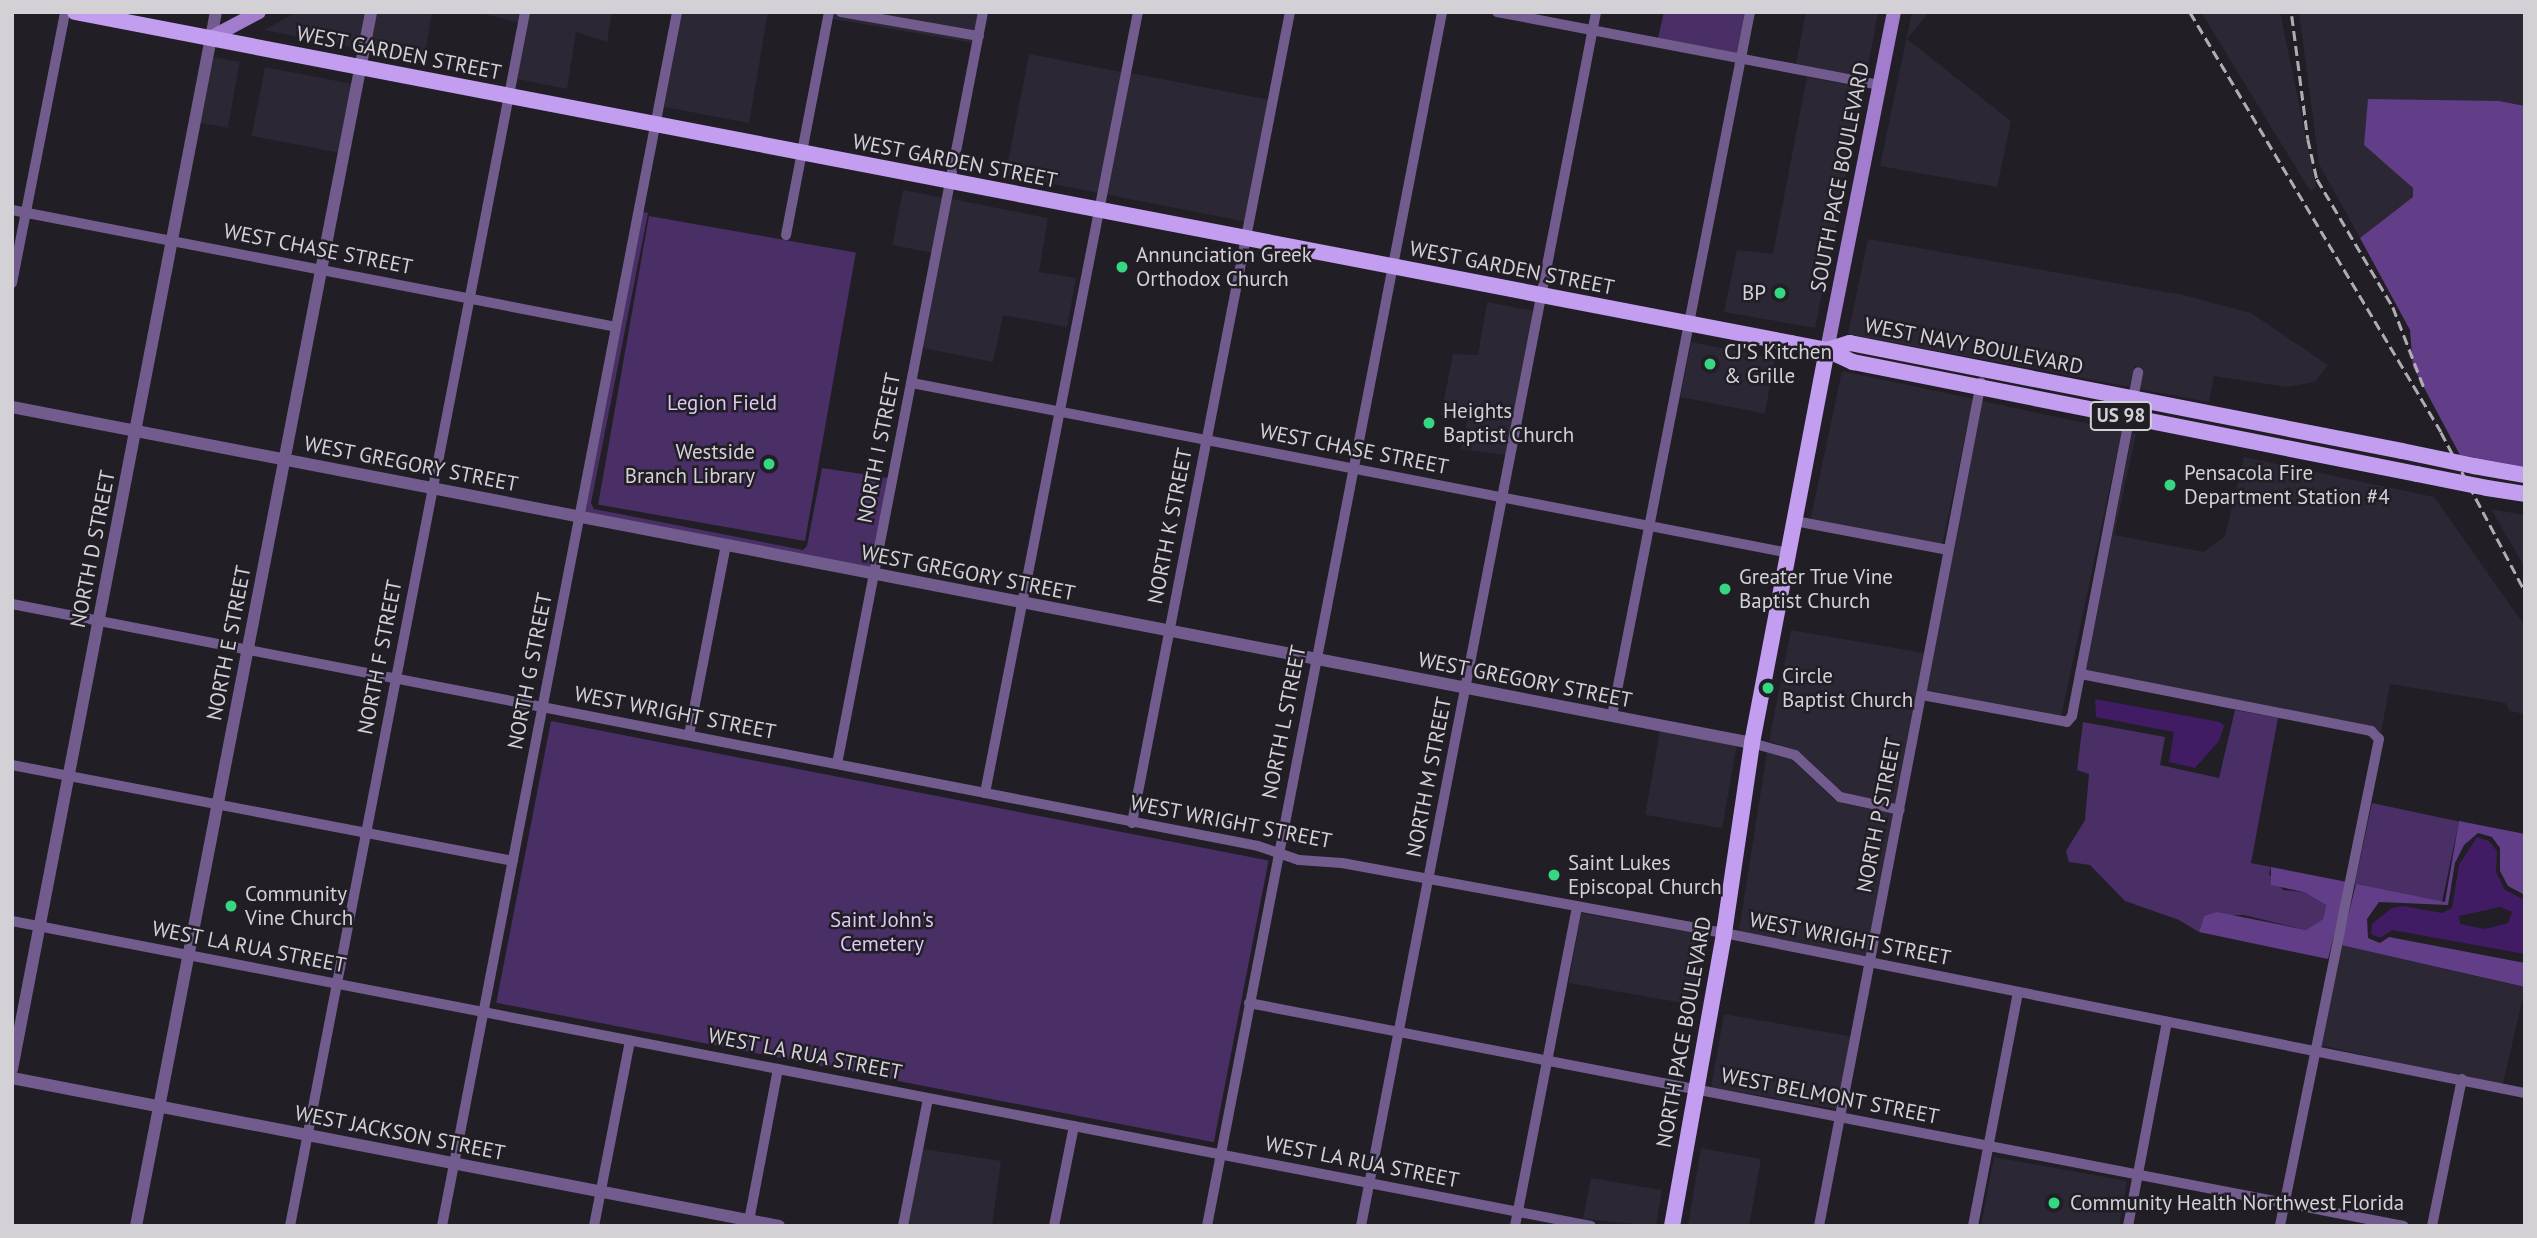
<!DOCTYPE html>
<style>
body{margin:0}
#map{position:relative;width:2537px;height:1238px;overflow:hidden;background:#211e26;font-family:"PT Sans",sans-serif}
div>[style]{position:absolute}
[style*='--x']{left:calc(var(--x)*1px);top:calc(var(--y)*1px);width:calc(var(--w)*1px);rotate:calc(var(--a)*1deg)}
.built>*{inset:0;background:#2c2734;transform-origin:0 0}
.green>*{inset:0;background:#492f66;transform-origin:0 0}
.forest>*{inset:0;background:#623e88}
.water>*{inset:0;background:#411c64}
.minor>*{height:10px;margin:-5px;padding:0 5px;transform-origin:5px;border-radius:5px;background:#725c8e}
.tertiary>*{height:12px;margin:-6px;padding:0 6px;transform-origin:6px;border-radius:6px;background:#725c8e}
.secondary>*{height:14px;margin:-7px;padding:0 7px;transform-origin:7px;border-radius:7px;background:#a27dce}
.primary>*{height:16px;margin:-8px;padding:0 8px;transform-origin:8px;border-radius:8px;background:#c29df0}
.rail>*{height:2.5px;margin-top:-1.25px;transform-origin:0;background:repeating-linear-gradient(90deg,#afadb3 0 10px,transparent 0 15px)}
.primary-bridge>*{height:16px;margin:-8px;padding:0 8px;transform-origin:8px;border-radius:8px;background:#c29df0}
.dots>*{width:19px;height:19px;translate:-50% -50%;box-sizing:border-box;border:4px solid #211e26;border-radius:50%}
span{translate:-50% -50%;white-space:nowrap;text-align:center;line-height:1.15;-webkit-text-stroke:5px #211e26;paint-order:stroke}
.shield-label span{padding:2px 5px;background:#211e26;border:2px solid;border-radius:5px;-webkit-text-stroke-width:0}
.shield-label{font-size:19px;color:#d3d1d6;font-weight:700}
.street-label{font-size:21px;color:#d3d1d6}
.poi-label{font-size:21px;color:#d3d1d6}
.left{translate:0 -50%;text-align:left}
.right{translate:-100% -50%;text-align:right}
.park-label{font-size:21px;color:#dac8f2}
.frame{position:absolute;inset:0;border:14px solid #d3d1d6;pointer-events:none}
</style>
<div id="map">
<div class="built">
<div style="clip-path:polygon(297px 12px,366px 12px,360px 49px,264px 30px)"></div>
<div style="clip-path:polygon(376px 12px,432px 12px,424px 62px,369px 51px)"></div>
<div style="clip-path:polygon(475px 12px,520px 12px,518px 22px)"></div>
<div style="clip-path:polygon(530px 12px,612px 12px,607px 42px,576px 32px,567px 89px,517px 79px)"></div>
<div style="clip-path:polygon(682px 12px,768px 12px,749px 123px,664px 107px)"></div>
<div style="clip-path:polygon(834px 12px,979px 12px,973px 43px,833px 19px)"></div>
<div style="clip-path:polygon(1806px 12px,1878px 12px,1866px 77px,1796px 64px)"></div>
<div style="clip-path:polygon(1912px 12px,1929px 12px,1907px 39px,2011px 121px,1997px 187px,1880px 166px)"></div>
<div style="clip-path:polygon(2201px 12px,2280px 12px,2316px 187px,2310px 191px)"></div>
<div style="clip-path:polygon(2299px 12px,2525px 12px,2525px 106px,2499px 101px,2364px 145px,2413px 188px,2413px 197px,2360px 238px,2319px 164px)"></div>
<div style="left:1029px;top:54px;width:94px;height:123px;rotate:11deg"></div>
<div style="left:212px;top:57px;width:28px;height:67px;rotate:10deg"></div>
<div style="left:265px;top:67px;width:90px;height:70px;rotate:11deg"></div>
<div style="left:1131px;top:73px;width:140px;height:124px;rotate:11deg"></div>
<div style="clip-path:polygon(1807px 77px,1864px 88px,1815px 328px,1724px 312px,1737px 250px,1773px 254px)"></div>
<div style="left:903px;top:190px;width:41px;height:56px;rotate:11deg"></div>
<div style="clip-path:polygon(952px 199px,1048px 218px,1039px 272px,1076px 278px,1067px 327px,1003px 315px,993px 362px,923px 348px)"></div>
<div style="clip-path:polygon(1868px 239px,2183px 295px,2251px 313px,2328px 365px,2315px 382px,2287px 387px,2214px 376px,2209px 402px,2139px 389px,2143px 369px,2135px 366px,2130px 387px,1848px 334px)"></div>
<div style="clip-path:polygon(1487px 302px,1534px 311px,1506px 455px,1461px 449px,1467px 420px,1441px 415px,1453px 354px,1478px 355px)"></div>
<div style="left:1691px;top:342px;width:86px;height:56px;rotate:11deg"></div>
<div style="left:1842px;top:371px;width:134px;height:151px;rotate:12deg"></div>
<div style="left:1982px;top:401px;width:143px;height:294px;rotate:12deg"></div>
<div style="clip-path:polygon(2132px 433px,2136px 434px,2114px 535px,2204px 552px,2225px 536px,2244px 457px,2434px 497px,2525px 626px,2525px 714px,2509px 711px,2506px 703px,2390px 684px,2381px 733px,2372px 726px,2086px 670px)"></div>
<div style="clip-path:polygon(2491px 509px,2525px 515px,2525px 568px)"></div>
<div style="clip-path:polygon(1791px 630px,1924px 653px,1896px 804px,1842px 792px,1798px 751px,1769px 741px)"></div>
<div style="left:1660px;top:731px;width:78px;height:85px;rotate:10deg"></div>
<div style="clip-path:polygon(1767px 752px,1792px 760px,1837px 802px,1894px 814px,1866px 956px,1739px 931px)"></div>
<div style="left:1581px;top:913px;width:129px;height:71px;rotate:10deg"></div>
<div style="left:2341px;top:945px;width:189px;height:102px;rotate:13deg"></div>
<div style="left:1724px;top:1014px;width:129px;height:74px;rotate:10deg"></div>
<div style="clip-path:polygon(1701px 1148px,1761px 1159px,1749px 1226px,1688px 1226px)"></div>
<div style="clip-path:polygon(923px 1149px,1001px 1161px,992px 1226px,908px 1226px)"></div>
<div style="clip-path:polygon(1994px 1157px,2127px 1181px,2119px 1226px,1981px 1226px)"></div>
<div style="clip-path:polygon(1591px 1178px,1662px 1190px,1656px 1226px,1583px 1219px)"></div>
</div>
<div class="green">
<div style="clip-path:polygon(1664px 12px,1745px 12px,1737px 53px,1658px 38px)"></div>
<div style="clip-path:polygon(643px 212px,648px 213px,591px 503px,594px 509px,803px 550px,807px 546px,822px 468px,888px 478px,871px 568px,585px 512px)"></div>
<div style="left:649px;top:216px;width:210px;height:293px;rotate:10deg"></div>
<div style="clip-path:polygon(2235px 710px,2278px 718px,2251px 863px,2271px 867px,2269px 874px,2283px 890px,2304px 892px,2326px 905px,2323px 919px,2306px 930px,2244px 915px,2204px 916px,2199px 932px,2179px 920px,2125px 901px,2090px 865px,2069px 862px,2066px 851px,2085px 820px,2089px 774px,2077px 770px,2083px 722px,2165px 737px,2160px 765px,2219px 778px)"></div>
<div style="left:551px;top:721px;width:731px;height:287px;rotate:11deg"></div>
<div style="left:2372px;top:803px;width:89px;height:83px;rotate:12deg"></div>
</div>
<div class="forest">
<div style="clip-path:polygon(2368px 99px,2499px 101px,2525px 106px,2525px 467px,2460px 455px,2413px 367px,2410px 330px,2360px 238px,2413px 197px,2413px 188px,2364px 145px)"></div>
<div style="clip-path:polygon(2459px 821px,2525px 834px,2525px 895px,2508px 886px,2500px 871px,2500px 848px,2492px 837px,2478px 833px,2464px 845px,2455px 863px,2448px 905px,2379px 902px,2367px 919px,2368px 938px,2380px 943px,2389px 937px,2525px 963px,2525px 987px,2341px 945px,2356px 884px,2445px 902px)"></div>
<div style="clip-path:polygon(2271px 867px,2347px 882px,2328px 959px,2199px 932px,2204px 916px,2217px 912px,2306px 930px,2323px 919px,2326px 905px,2304px 892px,2271px 885px)"></div>
</div>
<div class="water">
<div style="clip-path:polygon(2095px 699px,2220px 722px,2224px 726px,2219px 741px,2195px 768px,2169px 762px,2174px 732px,2096px 717px)"></div>
<div style="clip-path:polygon(evenodd,2477px 837px,2489px 841px,2497px 851px,2496px 872px,2505px 890px,2525px 900px,2525px 954px,2392px 930px,2380px 938px,2371px 934px,2372px 924px,2392px 908px,2403px 906px,2442px 913px,2452px 908px,2459px 865px,2477px 837px,2500px 907px,2512px 912px,2508px 923px,2485px 929px,2460px 924px,2459px 916px,2500px 907px)"></div>
</div>
<div class="minor">
<div style="--x:841;--y:12;--w:140;--a:9.9"></div>
<div style="--x:1497;--y:12;--w:389;--a:10.8"></div>
<div style="--x:12;--y:210;--w:615;--a:10.96"></div>
<div style="--x:786;--y:235;--w:227;--a:-79.1"></div>
<div style="--x:12;--y:283;--w:276;--a:-78.9"></div>
<div style="--x:912;--y:383;--w:893;--a:10.97"></div>
<div style="--x:1795;--y:521;--w:156;--a:10.7"></div>
<div style="--x:12;--y:604;--w:1269;--a:10.99"></div>
<div style="--x:1258;--y:846;--w:43;--a:18.9"></div>
<div style="--x:1299;--y:860;--w:43;--a:4"></div>
<div style="--x:1342;--y:863;--w:388;--a:10.4"></div>
<div style="--x:1724;--y:933;--w:817;--a:11.3"></div>
<div style="--x:2081;--y:674;--w:296;--a:11.1"></div>
<div style="--x:2371;--y:731;--w:11;--a:45"></div>
<div style="--x:2379;--y:739;--w:497;--a:101.5"></div>
<div style="--x:1922;--y:695;--w:147;--a:10.5"></div>
<div style="--x:2067;--y:722;--w:8;--a:-50"></div>
<div style="--x:2072;--y:716;--w:350;--a:-79.1"></div>
<div style="--x:1612;--y:716;--w:717;--a:-78.91"></div>
<div style="--x:689;--y:735;--w:194;--a:-79"></div>
<div style="--x:1752;--y:743;--w:45;--a:15.6"></div>
<div style="--x:1795;--y:755;--w:62;--a:43"></div>
<div style="--x:1840;--y:797;--w:61;--a:12.2"></div>
<div style="--x:837;--y:764;--w:766;--a:-79.01"></div>
<div style="--x:12;--y:765;--w:510;--a:10.85"></div>
<div style="--x:985;--y:793;--w:796;--a:-78.92"></div>
<div style="--x:1132;--y:823;--w:826;--a:-78.98"></div>
<div style="--x:12;--y:921;--w:1608;--a:10.93"></div>
<div style="--x:1249;--y:1003;--w:1176;--a:10.93"></div>
<div style="--x:290;--y:1226;--w:1237;--a:-79.04"></div>
<div style="--x:442;--y:1226;--w:1237;--a:-79.04"></div>
<div style="--x:594;--y:1226;--w:189;--a:-79"></div>
<div style="--x:748;--y:1226;--w:160;--a:-79.2"></div>
<div style="--x:903;--y:1226;--w:130;--a:-78.9"></div>
<div style="--x:1054;--y:1226;--w:102;--a:-78.7"></div>
<div style="--x:1207;--y:1226;--w:1237;--a:-79.04"></div>
<div style="--x:1361;--y:1226;--w:1237;--a:-79.04"></div>
<div style="--x:1515;--y:1226;--w:325;--a:-79"></div>
<div style="--x:1819;--y:1226;--w:859;--a:-79.13"></div>
<div style="--x:1973;--y:1226;--w:237;--a:-79.1"></div>
<div style="--x:2128;--y:1226;--w:208;--a:-79.2"></div>
<div style="--x:2432;--y:1226;--w:150;--a:-78.5"></div>
</div>
<div class="tertiary">
<div style="--x:12;--y:407;--w:1772;--a:10.93"></div>
<div style="--x:12;--y:1069;--w:1077;--a:-79.08"></div>
<div style="--x:12;--y:1078;--w:781;--a:10.92"></div>
<div style="--x:136;--y:1226;--w:1237;--a:-79.04"></div>
</div>
<div class="secondary">
<div style="--x:212;--y:37;--w:53;--a:-28"></div>
<div style="--x:1827;--y:350;--w:345;--a:-78.8"></div>
</div>
<div class="primary">
<div style="--x:75;--y:12;--w:1748;--a:10.92"></div>
<div style="--x:1791;--y:343;--w:37;--a:11"></div>
<div style="--x:1827;--y:350;--w:29;--a:25"></div>
<div style="--x:1853;--y:362;--w:575;--a:11.23"></div>
<div style="--x:1827;--y:350;--w:24;--a:-17"></div>
<div style="--x:1850;--y:343;--w:562;--a:11.07"></div>
<div style="--x:2474;--y:466;--w:52;--a:10"></div>
<div style="--x:2487;--y:488;--w:38;--a:9"></div>
<div style="--x:1672;--y:1226;--w:298;--a:-79.9"></div>
<div style="--x:1724;--y:933;--w:192;--a:-81.6"></div>
<div style="--x:1752;--y:743;--w:400;--a:-79.2"></div>
</div>
<div class="rail">
<div style="--x:2190;--y:12;--w:489;--a:59.1"></div>
<div style="--x:2441;--y:432;--w:180;--a:62.2"></div>
<div style="--x:2292;--y:16;--w:124;--a:82.6"></div>
<div style="--x:2308;--y:139;--w:41;--a:77.3"></div>
<div style="--x:2317;--y:179;--w:149;--a:59.3"></div>
<div style="--x:2393;--y:307;--w:89;--a:68.9"></div>
</div>
<div class="primary-bridge">
<div style="--x:2402;--y:451;--w:74;--a:11.8"></div>
<div style="--x:2417;--y:474;--w:71;--a:11.3"></div>
</div>
<div class="dots">
<div style="left:1122px;top:267px;background:#35d881"></div>
<div style="left:1780px;top:293px;background:#35d881"></div>
<div style="left:1710px;top:364px;background:#35d881"></div>
<div style="left:1429px;top:423px;background:#35d881"></div>
<div style="left:769px;top:464px;background:#35d881"></div>
<div style="left:2170px;top:485px;background:#35d881"></div>
<div style="left:1725px;top:589px;background:#35d881"></div>
<div style="left:1768px;top:688px;background:#35d881"></div>
<div style="left:1554px;top:875px;background:#35d881"></div>
<div style="left:231px;top:906px;background:#35d881"></div>
<div style="left:2054px;top:1203px;background:#35d881"></div>
</div>
<div class="shield-label">
<span style="left:2121px;top:416px">US 98</span>
</div>
<div class="street-label">
<span style="left:399px;top:53px;rotate:11deg">WEST GARDEN STREET</span>
<span style="left:955px;top:161px;rotate:11deg">WEST GARDEN STREET</span>
<span style="left:1840px;top:177px;rotate:-79deg">SOUTH PACE BOULEVARD</span>
<span style="left:318px;top:249px;rotate:11deg">WEST CHASE STREET</span>
<span style="left:1512px;top:268px;rotate:11deg">WEST GARDEN STREET</span>
<span style="left:1974px;top:346px;rotate:11deg">WEST NAVY BOULEVARD</span>
<span style="left:879px;top:448px;rotate:-79deg">NORTH I STREET</span>
<span style="left:1354px;top:449px;rotate:11deg">WEST CHASE STREET</span>
<span style="left:411px;top:464px;rotate:11deg">WEST GREGORY STREET</span>
<span style="left:1170px;top:526px;rotate:-79deg">NORTH K STREET</span>
<span style="left:93px;top:549px;rotate:-79deg">NORTH D STREET</span>
<span style="left:968px;top:573px;rotate:11deg">WEST GREGORY STREET</span>
<span style="left:229px;top:643px;rotate:-79deg">NORTH E STREET</span>
<span style="left:380px;top:657px;rotate:-79deg">NORTH F STREET</span>
<span style="left:530px;top:671px;rotate:-79deg">NORTH G STREET</span>
<span style="left:1525px;top:680px;rotate:11deg">WEST GREGORY STREET</span>
<span style="left:675px;top:713px;rotate:11deg">WEST WRIGHT STREET</span>
<span style="left:1284px;top:722px;rotate:-79deg">NORTH L STREET</span>
<span style="left:1429px;top:777px;rotate:-79deg">NORTH M STREET</span>
<span style="left:1879px;top:815px;rotate:-79deg">NORTH P STREET</span>
<span style="left:1231px;top:822px;rotate:11deg">WEST WRIGHT STREET</span>
<span style="left:1850px;top:939px;rotate:11deg">WEST WRIGHT STREET</span>
<span style="left:249px;top:947px;rotate:11deg">WEST LA RUA STREET</span>
<span style="left:1684px;top:1032px;rotate:-80deg">NORTH PACE BOULEVARD</span>
<span style="left:805px;top:1054px;rotate:11deg">WEST LA RUA STREET</span>
<span style="left:1830px;top:1096px;rotate:11deg">WEST BELMONT STREET</span>
<span style="left:400px;top:1133px;rotate:11deg">WEST JACKSON STREET</span>
<span style="left:1362px;top:1162px;rotate:11deg">WEST LA RUA STREET</span>
</div>
<div class="poi-label">
<span class="left" style="left:1136px;top:267px">Annunciation Greek<br>Orthodox Church</span>
<span class="right" style="left:1766px;top:293px">BP</span>
<span class="left" style="left:1724px;top:364px">CJ'S Kitchen<br>&amp; Grille</span>
<span class="left" style="left:1443px;top:423px">Heights<br>Baptist Church</span>
<span class="right" style="left:755px;top:464px">Westside<br>Branch Library</span>
<span class="left" style="left:2184px;top:485px">Pensacola Fire<br>Department Station #4</span>
<span class="left" style="left:1739px;top:589px">Greater True Vine<br>Baptist Church</span>
<span class="left" style="left:1782px;top:688px">Circle<br>Baptist Church</span>
<span class="left" style="left:1568px;top:875px">Saint Lukes<br>Episcopal Church</span>
<span class="left" style="left:245px;top:906px">Community<br>Vine Church</span>
<span class="left" style="left:2070px;top:1203px">Community Health Northwest Florida</span>
</div>
<div class="park-label">
<span style="left:722px;top:403px">Legion Field</span>
<span style="left:882px;top:932px">Saint John's<br>Cemetery</span>
</div>
<div class="frame"></div>
</div>
